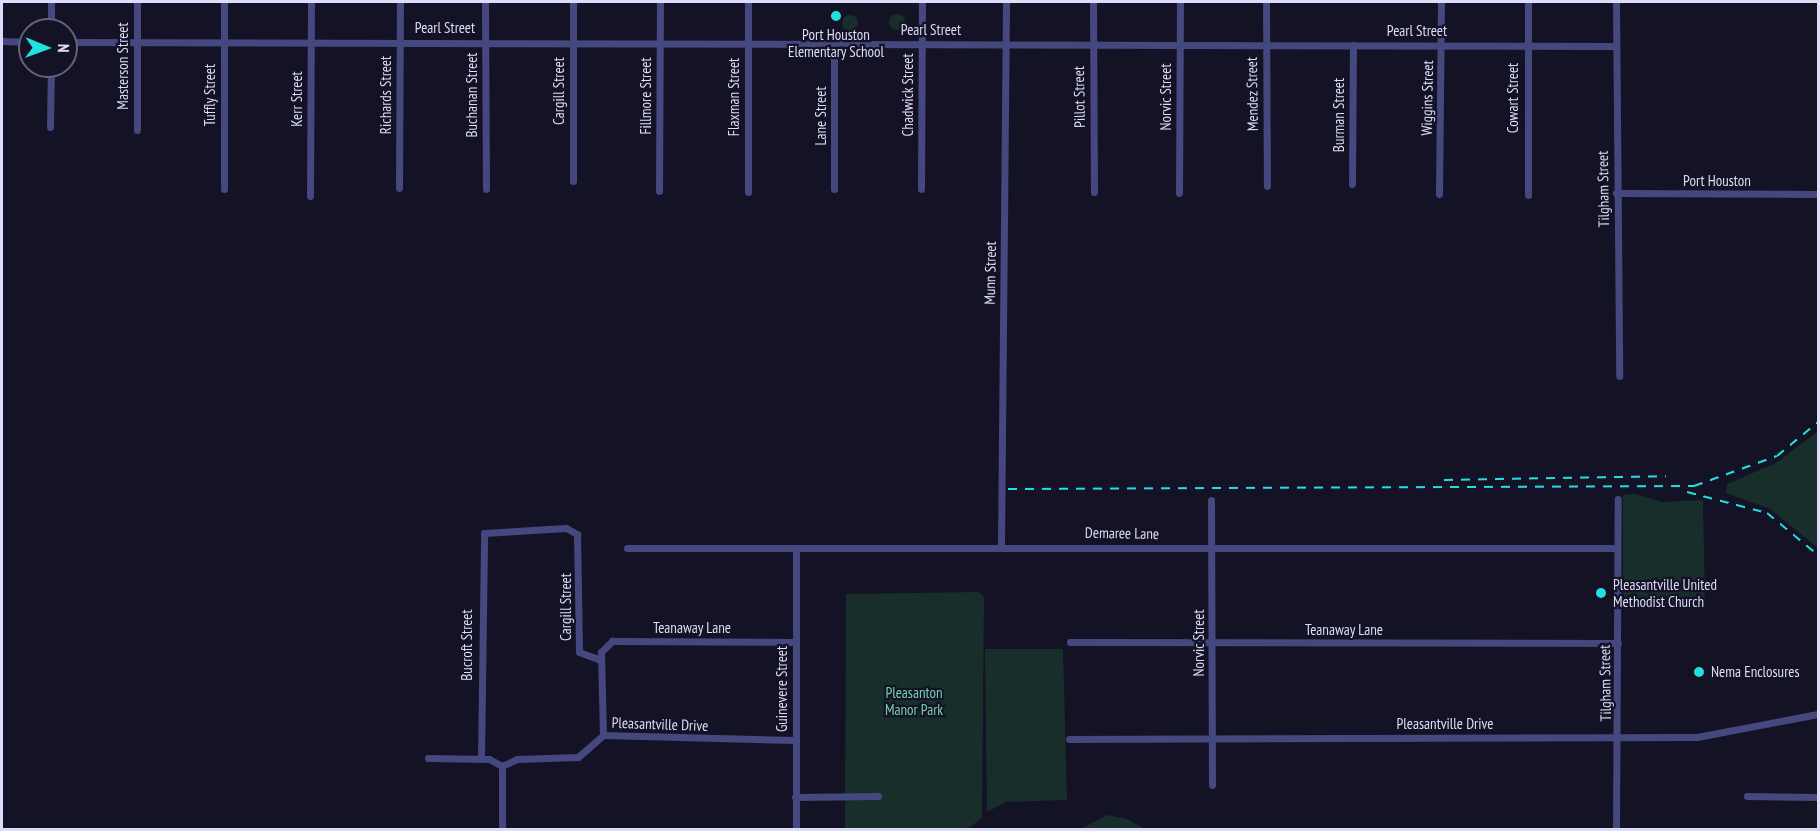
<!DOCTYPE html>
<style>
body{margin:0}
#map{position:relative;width:1820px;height:831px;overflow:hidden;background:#141325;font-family:"PT Sans Narrow",sans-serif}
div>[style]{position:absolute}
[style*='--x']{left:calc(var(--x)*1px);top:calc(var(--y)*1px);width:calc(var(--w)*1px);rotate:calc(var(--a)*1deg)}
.green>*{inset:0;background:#172e2b}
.round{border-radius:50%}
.street>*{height:7px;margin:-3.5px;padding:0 3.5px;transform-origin:3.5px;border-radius:3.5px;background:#45487e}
.rail>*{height:2px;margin-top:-1px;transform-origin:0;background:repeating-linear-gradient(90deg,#23e0e0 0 9px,transparent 0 17px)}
.dots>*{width:16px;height:16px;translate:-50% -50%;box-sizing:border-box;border:3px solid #141325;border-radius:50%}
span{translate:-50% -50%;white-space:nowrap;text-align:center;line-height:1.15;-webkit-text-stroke:4.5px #141325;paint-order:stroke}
.street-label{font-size:15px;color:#dddcfa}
.poi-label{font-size:15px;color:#dddcfa}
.left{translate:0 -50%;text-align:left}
.park-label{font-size:15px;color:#72d1af}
.frame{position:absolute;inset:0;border:3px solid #dddcfa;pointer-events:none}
.north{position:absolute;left:18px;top:18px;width:60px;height:60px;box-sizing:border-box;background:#141325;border:2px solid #64637a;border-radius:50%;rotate:91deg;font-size:16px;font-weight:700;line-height:24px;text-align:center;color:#dddcfa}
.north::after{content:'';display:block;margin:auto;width:21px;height:27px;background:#23e0e0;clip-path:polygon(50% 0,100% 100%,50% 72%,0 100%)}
</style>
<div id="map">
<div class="green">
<div class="round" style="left:889px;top:14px;width:16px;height:16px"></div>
<div class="round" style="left:842px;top:15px;width:16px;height:16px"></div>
<div style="clip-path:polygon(1818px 431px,1818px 548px,1770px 509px,1726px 493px,1727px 484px,1776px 463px)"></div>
<div style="clip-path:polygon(1635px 494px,1662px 502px,1703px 500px,1705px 606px,1623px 606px,1623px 495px)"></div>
<div style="clip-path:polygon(979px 592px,984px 597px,982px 818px,967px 829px,845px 830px,846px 594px)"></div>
<div style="clip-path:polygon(985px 649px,1063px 649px,1067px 800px,1006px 802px,987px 812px)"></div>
<div style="clip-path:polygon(1107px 815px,1127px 819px,1145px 829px,1081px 829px)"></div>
</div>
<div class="street">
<div style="--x:485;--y:2;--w:187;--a:89.7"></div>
<div style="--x:1093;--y:2;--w:190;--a:89.7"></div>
<div style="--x:1266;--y:2;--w:184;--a:89.7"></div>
<div style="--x:1616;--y:2;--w:374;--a:89.5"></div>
<div style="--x:51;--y:30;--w:28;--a:-90"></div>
<div style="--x:2;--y:41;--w:28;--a:2"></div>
<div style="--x:66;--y:42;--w:1549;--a:0.15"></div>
<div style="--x:50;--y:127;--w:61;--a:-89.1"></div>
<div style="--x:137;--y:130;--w:128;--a:-90"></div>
<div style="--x:573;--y:181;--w:179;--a:-90"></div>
<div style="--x:1352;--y:184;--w:139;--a:-89.6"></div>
<div style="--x:399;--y:188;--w:186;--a:-89.7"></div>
<div style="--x:224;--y:189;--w:187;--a:-90"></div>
<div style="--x:834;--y:189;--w:145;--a:-90"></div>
<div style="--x:921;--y:189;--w:187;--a:-89.7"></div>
<div style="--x:659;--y:191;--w:189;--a:-89.7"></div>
<div style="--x:748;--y:192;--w:190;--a:-90"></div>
<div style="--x:1179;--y:193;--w:191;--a:-89.7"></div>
<div style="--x:1616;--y:193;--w:202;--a:0.3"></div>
<div style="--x:1439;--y:194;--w:192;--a:-89.4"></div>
<div style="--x:1528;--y:195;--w:193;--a:-90"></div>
<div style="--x:310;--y:196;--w:194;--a:-89.7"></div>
<div style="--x:1211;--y:500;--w:285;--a:89.8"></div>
<div style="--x:1001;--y:545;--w:543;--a:-89.47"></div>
<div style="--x:627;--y:548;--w:990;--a:0"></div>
<div style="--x:796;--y:548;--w:282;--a:90"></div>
<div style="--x:1070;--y:642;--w:548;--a:0.1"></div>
<div style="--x:603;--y:735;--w:83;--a:-91.4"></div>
<div style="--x:601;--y:652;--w:16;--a:-45"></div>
<div style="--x:612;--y:641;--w:183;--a:0.3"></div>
<div style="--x:603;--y:735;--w:193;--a:1.5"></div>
<div style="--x:1069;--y:739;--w:628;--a:-0.18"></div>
<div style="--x:1697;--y:737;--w:123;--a:-10.8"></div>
<div style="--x:428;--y:758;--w:61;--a:0.9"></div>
<div style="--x:489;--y:759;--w:15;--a:28"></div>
<div style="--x:481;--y:758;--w:225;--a:-89.2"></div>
<div style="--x:484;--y:533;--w:82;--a:-3.5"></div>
<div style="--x:566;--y:528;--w:13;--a:29"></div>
<div style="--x:577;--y:534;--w:118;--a:89"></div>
<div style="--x:579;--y:652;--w:23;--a:20"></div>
<div style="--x:502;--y:766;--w:17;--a:-25"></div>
<div style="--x:517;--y:759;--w:61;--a:-1.9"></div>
<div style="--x:578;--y:757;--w:33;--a:-41"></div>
<div style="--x:502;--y:766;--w:64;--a:90"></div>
<div style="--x:1747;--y:796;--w:71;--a:0.8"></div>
<div style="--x:795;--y:797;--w:83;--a:-0.7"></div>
<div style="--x:1616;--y:830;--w:331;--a:-89.7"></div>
</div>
<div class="rail">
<div style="--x:1444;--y:480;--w:222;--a:-1"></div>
<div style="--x:1008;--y:489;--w:686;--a:-0.25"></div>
<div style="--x:1694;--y:486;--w:88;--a:-19.9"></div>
<div style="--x:1777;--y:456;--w:53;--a:-39.7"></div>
<div style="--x:1687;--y:492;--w:83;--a:14.7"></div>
<div style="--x:1767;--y:513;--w:66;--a:39.5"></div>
</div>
<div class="dots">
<div style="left:836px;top:16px;background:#23e0e0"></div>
<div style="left:1601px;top:593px;background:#23e0e0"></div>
<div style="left:1699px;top:672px;background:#23e0e0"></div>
</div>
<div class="street-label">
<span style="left:445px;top:28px">Pearl Street</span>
<span style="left:931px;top:30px">Pearl Street</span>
<span style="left:1417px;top:31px">Pearl Street</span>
<span style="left:123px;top:66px;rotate:-90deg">Masterson Street</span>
<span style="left:559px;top:91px;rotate:-90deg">Cargill Street</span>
<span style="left:1252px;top:94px;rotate:-91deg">Mendez Street</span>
<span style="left:210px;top:95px;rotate:-90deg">Tuffly Street</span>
<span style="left:386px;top:95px;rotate:-90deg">Richards Street</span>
<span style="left:472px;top:95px;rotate:-90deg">Buchanan Street</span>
<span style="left:908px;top:95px;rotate:-90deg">Chadwick Street</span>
<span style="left:646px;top:96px;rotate:-90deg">Fillmore Street</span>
<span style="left:734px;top:97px;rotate:-90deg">Flaxman Street</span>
<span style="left:1079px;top:97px;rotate:-91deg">Pillot Street</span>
<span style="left:1166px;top:97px;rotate:-90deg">Norvic Street</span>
<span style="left:1427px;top:98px;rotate:-89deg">Wiggins Street</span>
<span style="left:1513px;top:98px;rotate:-90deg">Cowart Street</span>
<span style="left:297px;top:99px;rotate:-90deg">Kerr Street</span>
<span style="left:1339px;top:115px;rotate:-90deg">Burman Street</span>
<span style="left:821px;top:116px;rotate:-90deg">Lane Street</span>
<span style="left:1717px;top:181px">Port Houston</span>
<span style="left:1603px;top:189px;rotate:-91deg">Tilgham Street</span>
<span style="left:990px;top:273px;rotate:-89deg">Munn Street</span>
<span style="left:1122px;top:533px;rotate:1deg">Demaree Lane</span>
<span style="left:566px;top:607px;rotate:-90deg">Cargill Street</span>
<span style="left:692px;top:628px">Teanaway Lane</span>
<span style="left:1344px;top:630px">Teanaway Lane</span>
<span style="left:1199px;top:643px;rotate:-90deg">Norvic Street</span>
<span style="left:467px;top:645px;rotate:-90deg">Bucroft Street</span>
<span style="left:1605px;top:683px;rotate:-91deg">Tilgham Street</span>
<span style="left:782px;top:689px;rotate:-90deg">Guinevere Street</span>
<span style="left:660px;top:724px;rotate:2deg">Pleasantville Drive</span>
<span style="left:1445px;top:724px">Pleasantville Drive</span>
</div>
<div class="poi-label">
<span style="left:836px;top:43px">Port Houston<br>Elementary School</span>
<span class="left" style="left:1613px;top:593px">Pleasantville United<br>Methodist Church</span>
<span class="left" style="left:1711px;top:672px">Nema Enclosures</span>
</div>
<div class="park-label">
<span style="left:914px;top:701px">Pleasanton<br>Manor Park</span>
</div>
<div class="frame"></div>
<div class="north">N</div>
</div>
